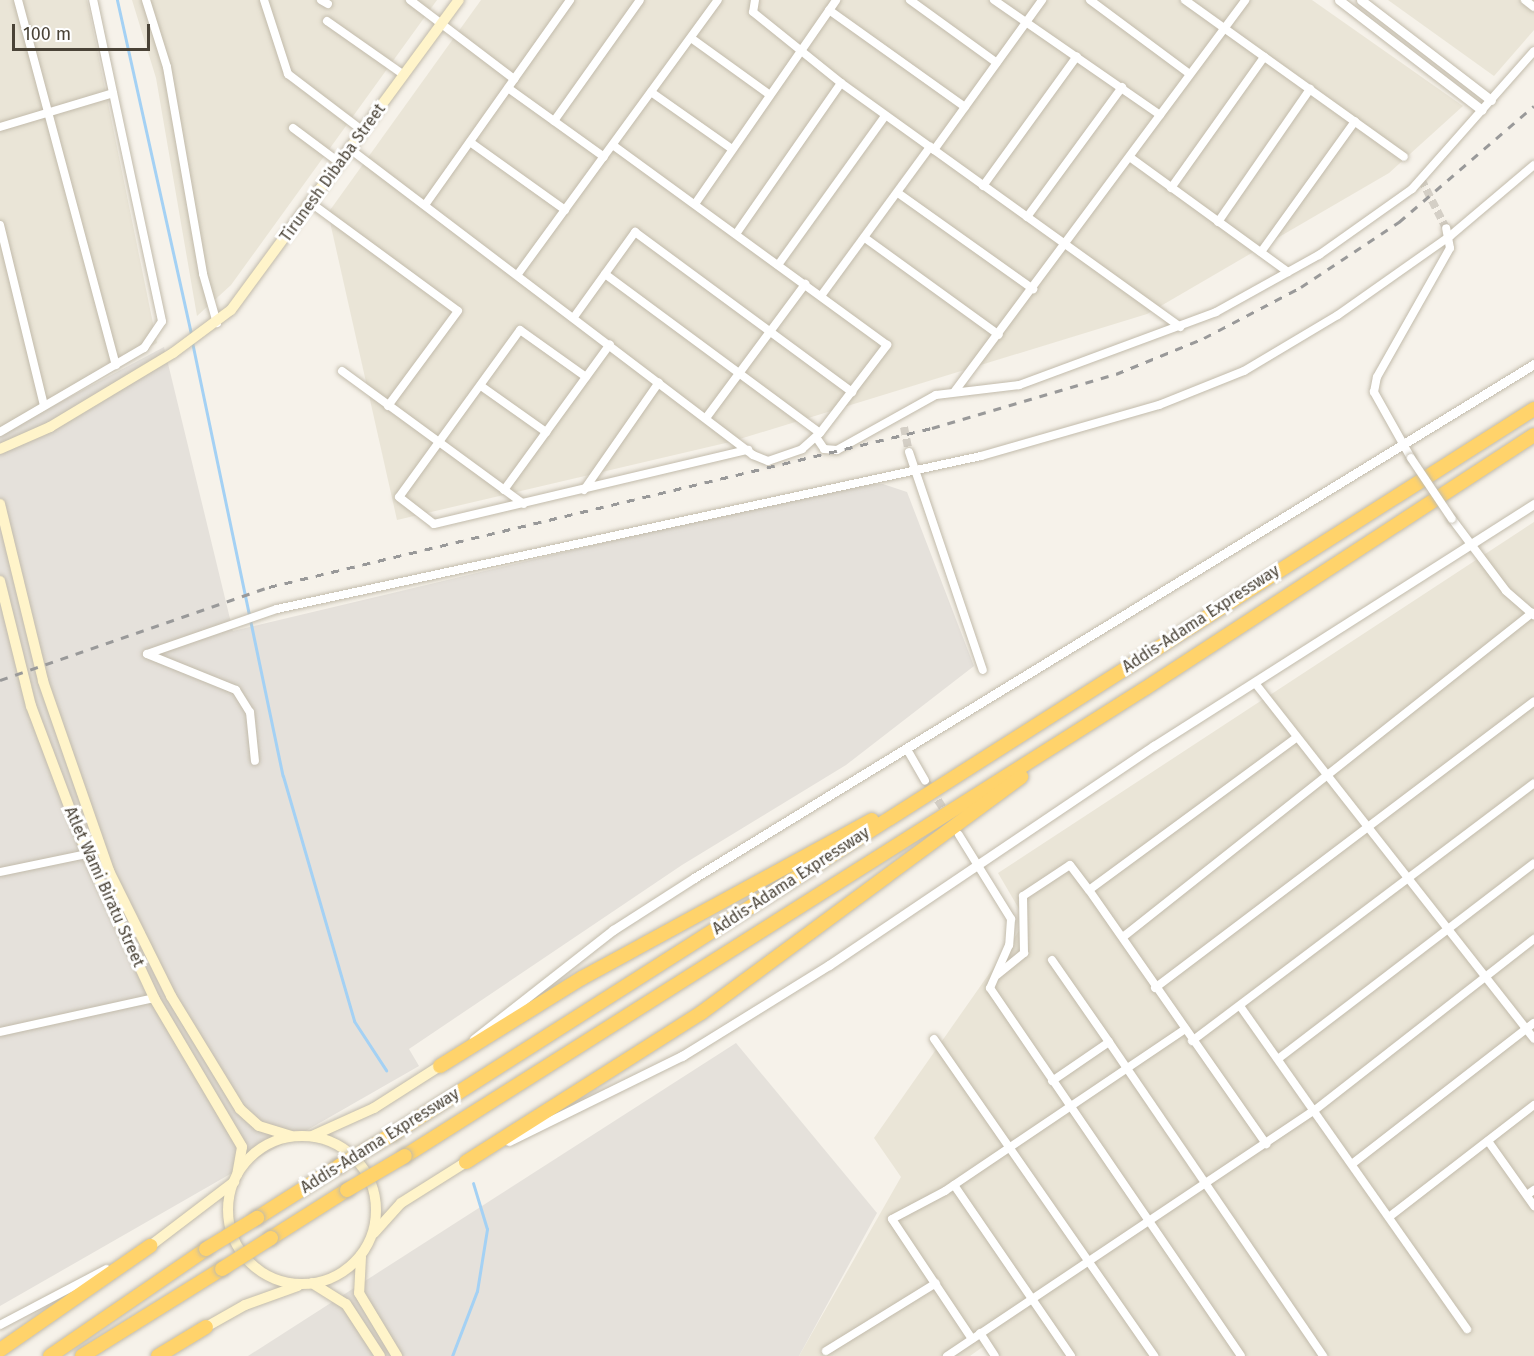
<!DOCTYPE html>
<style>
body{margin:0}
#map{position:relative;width:1534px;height:1356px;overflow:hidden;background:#f6f2ea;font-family:"Fira Sans",sans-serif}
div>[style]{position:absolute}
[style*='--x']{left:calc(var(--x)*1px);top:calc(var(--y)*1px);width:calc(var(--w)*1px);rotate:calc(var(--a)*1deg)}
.residential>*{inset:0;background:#eae5d7}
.industrial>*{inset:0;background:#e5e1db}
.stream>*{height:3px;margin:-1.5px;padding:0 1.5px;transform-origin:1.5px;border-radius:1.5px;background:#a4d1f4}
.minor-tunnel>*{height:8px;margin-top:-4px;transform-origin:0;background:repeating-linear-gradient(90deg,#d4cfc6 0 8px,transparent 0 12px)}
.roads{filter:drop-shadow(0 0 2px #c2bbab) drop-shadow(0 0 2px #c2bbab)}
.minor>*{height:8px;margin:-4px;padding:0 4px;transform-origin:4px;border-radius:4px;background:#fff}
.tertiary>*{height:9px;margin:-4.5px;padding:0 4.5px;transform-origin:4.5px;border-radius:4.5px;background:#fff}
.secondary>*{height:10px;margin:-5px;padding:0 5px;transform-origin:5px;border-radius:5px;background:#fff4ca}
.secondary>.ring{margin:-5px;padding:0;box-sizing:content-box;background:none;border:10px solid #fff4ca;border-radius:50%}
.motorway>*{height:14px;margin:-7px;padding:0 7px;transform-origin:7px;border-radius:7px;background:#ffd36b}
.rail>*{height:3px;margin-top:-1.5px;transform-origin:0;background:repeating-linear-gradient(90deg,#999 0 8px,transparent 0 16px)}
.bridges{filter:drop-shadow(0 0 2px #c2bbab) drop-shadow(0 0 2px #c2bbab)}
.minor-bridge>*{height:8px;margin:-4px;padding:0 4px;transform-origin:4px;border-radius:4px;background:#fff}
.motorway-bridge>*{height:14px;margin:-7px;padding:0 7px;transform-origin:7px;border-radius:7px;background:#ffd36b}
span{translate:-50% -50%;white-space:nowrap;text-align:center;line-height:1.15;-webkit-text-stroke:6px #fff;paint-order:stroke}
.street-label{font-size:16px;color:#4a4337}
.scale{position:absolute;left:12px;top:24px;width:138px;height:27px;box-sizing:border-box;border:3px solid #4a4337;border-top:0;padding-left:8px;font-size:18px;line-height:21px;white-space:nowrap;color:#4a4337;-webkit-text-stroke:4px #fff;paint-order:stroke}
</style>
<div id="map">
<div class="residential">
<div style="clip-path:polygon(0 0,87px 0,157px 343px,0 430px)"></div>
<div style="clip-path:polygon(132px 0,437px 0,231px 285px,197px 316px,156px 78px)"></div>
<div style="clip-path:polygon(481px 0,1312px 0,1463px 106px,1389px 173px,1147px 314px,730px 442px,397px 520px,328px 213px)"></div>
<div style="clip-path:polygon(1388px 0,1534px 0,1534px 30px,1494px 76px)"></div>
<div style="clip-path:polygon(1534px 522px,1534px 1356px,990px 1356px,984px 1346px,970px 1356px,799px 1356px,901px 1177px,874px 1138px,1026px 921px,998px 873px)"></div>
</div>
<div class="industrial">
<div style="clip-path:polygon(164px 347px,233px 631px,846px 485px,883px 484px,907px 492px,974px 666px,846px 765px,682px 865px,409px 1049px,419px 1066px,0 1306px,0 434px)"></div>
<div style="clip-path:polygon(736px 1043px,877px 1213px,799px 1356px,248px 1356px)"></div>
</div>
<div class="stream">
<div style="--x:117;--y:0;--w:343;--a:77.5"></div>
<div style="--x:192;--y:342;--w:443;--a:78.2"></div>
<div style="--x:283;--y:776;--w:255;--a:73.8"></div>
<div style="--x:354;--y:1021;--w:59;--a:56.9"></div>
<div style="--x:452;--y:1356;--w:70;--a:-69"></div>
<div style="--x:477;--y:1291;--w:63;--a:-80.8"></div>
<div style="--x:487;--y:1229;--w:48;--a:-106.9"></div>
</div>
<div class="minor-tunnel">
<div style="--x:1421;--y:179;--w:55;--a:63"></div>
<div style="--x:904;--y:427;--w:25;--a:79"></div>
<div style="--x:925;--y:780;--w:43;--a:57.4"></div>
</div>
<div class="roads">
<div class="minor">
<div style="--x:18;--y:0;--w:378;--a:75"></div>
<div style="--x:146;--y:0;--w:70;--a:72.6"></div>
<div style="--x:167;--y:67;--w:210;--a:80.1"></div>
<div style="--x:203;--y:274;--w:51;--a:74.1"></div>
<div style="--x:264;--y:0;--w:78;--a:72"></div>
<div style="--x:288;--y:74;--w:94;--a:37.2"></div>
<div style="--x:321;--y:0;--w:8;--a:30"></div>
<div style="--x:410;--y:0;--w:131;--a:37.2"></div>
<div style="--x:755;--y:0;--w:12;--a:99"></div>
<div style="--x:753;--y:12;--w:113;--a:38.9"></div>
<div style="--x:841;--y:83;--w:418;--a:35.7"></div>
<div style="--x:910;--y:0;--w:107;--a:35.9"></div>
<div style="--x:994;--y:0;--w:202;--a:34.7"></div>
<div style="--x:1090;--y:0;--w:121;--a:36.6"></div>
<div style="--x:1185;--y:0;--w:269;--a:35.6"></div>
<div style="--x:1525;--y:0;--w:11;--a:38"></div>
<div style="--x:829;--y:10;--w:167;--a:35.5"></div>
<div style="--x:327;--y:21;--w:94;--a:35"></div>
<div style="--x:691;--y:38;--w:97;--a:35.8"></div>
<div style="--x:508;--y:88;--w:118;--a:35.7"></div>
<div style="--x:651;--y:92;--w:99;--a:35.1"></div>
<div style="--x:554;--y:121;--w:148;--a:-54.6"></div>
<div style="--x:0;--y:127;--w:118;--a:-16.7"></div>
<div style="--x:293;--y:128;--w:59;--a:36.7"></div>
<div style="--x:470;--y:142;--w:117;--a:35.6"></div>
<div style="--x:350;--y:149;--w:506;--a:37.21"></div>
<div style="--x:753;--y:455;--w:16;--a:22"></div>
<div style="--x:768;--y:461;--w:36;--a:-19"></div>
<div style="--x:802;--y:449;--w:24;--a:-42"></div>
<div style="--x:820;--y:433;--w:111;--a:-52.7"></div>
<div style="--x:887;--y:345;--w:339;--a:-143.9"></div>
<div style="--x:934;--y:150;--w:185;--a:-54.2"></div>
<div style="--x:1131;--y:158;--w:194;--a:36"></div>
<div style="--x:983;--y:186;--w:160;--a:-54.1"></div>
<div style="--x:1171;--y:188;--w:161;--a:-54.6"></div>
<div style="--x:898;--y:193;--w:166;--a:35.4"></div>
<div style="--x:311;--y:203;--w:182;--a:36.3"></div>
<div style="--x:458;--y:311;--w:118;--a:126.4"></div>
<div style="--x:695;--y:204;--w:248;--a:-55.3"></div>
<div style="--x:425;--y:205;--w:251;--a:-54.7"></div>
<div style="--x:1027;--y:217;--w:161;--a:-53.8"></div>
<div style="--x:1218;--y:222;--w:162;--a:-55.3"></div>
<div style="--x:0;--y:225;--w:186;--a:76.3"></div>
<div style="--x:736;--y:234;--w:184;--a:-55.2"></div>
<div style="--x:865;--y:238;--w:165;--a:35.9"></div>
<div style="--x:1261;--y:252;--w:161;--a:-54.3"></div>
<div style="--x:778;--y:265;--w:183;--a:-54.3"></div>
<div style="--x:518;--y:274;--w:339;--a:-53.9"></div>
<div style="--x:605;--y:274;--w:267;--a:36.5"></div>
<div style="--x:821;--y:296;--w:185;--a:-53.8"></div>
<div style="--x:574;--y:317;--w:105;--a:-54.3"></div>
<div style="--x:635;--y:232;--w:270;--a:36.4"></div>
<div style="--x:342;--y:371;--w:225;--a:36.2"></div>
<div style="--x:586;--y:377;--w:81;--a:-144.5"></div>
<div style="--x:520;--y:330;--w:206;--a:125.9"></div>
<div style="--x:399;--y:497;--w:44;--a:37.6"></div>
<div style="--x:434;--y:524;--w:323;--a:-13.3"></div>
<div style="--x:481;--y:386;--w:80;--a:35.3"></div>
<div style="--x:955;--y:391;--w:487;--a:-53.4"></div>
<div style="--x:706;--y:418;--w:167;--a:-53.5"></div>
<div style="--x:0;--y:432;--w:167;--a:-30.3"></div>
<div style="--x:144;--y:348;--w:32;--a:-56"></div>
<div style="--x:162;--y:321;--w:328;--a:-102.1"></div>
<div style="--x:816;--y:437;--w:14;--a:56"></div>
<div style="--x:824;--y:449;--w:13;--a:4"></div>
<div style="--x:837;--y:450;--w:113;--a:-29.1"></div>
<div style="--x:936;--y:395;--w:84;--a:-6.9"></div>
<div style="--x:1019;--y:385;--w:210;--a:-20.3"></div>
<div style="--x:1216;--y:312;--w:118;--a:-29"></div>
<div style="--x:1319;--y:255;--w:114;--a:-35.4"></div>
<div style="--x:1412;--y:189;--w:184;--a:-48.5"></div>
<div style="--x:909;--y:452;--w:230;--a:71.3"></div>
<div style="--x:1411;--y:458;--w:76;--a:-119.3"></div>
<div style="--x:1374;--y:392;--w:15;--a:-79"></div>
<div style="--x:1377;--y:377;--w:148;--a:-60.5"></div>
<div style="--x:1450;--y:248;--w:20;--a:-101"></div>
<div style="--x:504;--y:490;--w:180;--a:-54"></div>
<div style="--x:584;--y:490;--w:131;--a:-55.2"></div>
<div style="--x:1452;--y:519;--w:90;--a:53.1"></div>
<div style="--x:1506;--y:591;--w:37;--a:41"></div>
<div style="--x:147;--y:654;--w:138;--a:-19.1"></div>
<div style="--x:277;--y:609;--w:720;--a:-12.26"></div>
<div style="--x:981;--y:456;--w:185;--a:-16"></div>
<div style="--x:1159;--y:405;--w:92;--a:-21.8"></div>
<div style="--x:1244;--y:371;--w:109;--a:-30.8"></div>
<div style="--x:1338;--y:315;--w:137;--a:-35.2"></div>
<div style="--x:1450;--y:236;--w:110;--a:-40.2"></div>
<div style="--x:147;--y:654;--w:96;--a:22"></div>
<div style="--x:236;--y:690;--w:26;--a:58"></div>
<div style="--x:250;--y:712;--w:49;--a:84.2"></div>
<div style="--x:1255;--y:683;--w:452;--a:51.9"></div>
<div style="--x:908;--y:751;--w:34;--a:60"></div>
<div style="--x:959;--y:835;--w:99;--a:58.2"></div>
<div style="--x:1011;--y:919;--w:26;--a:94"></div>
<div style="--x:1009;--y:945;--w:47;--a:113.8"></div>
<div style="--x:990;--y:988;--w:445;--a:55.7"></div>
<div style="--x:0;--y:872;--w:89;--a:-11.7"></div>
<div style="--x:1089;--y:890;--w:310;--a:55.1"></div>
<div style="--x:1123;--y:937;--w:522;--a:-38.39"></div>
<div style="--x:1052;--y:960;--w:100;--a:55.2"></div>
<div style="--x:1109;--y:1042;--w:69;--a:145.6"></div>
<div style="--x:997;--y:975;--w:35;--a:-39"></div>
<div style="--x:1024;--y:953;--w:57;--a:-91"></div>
<div style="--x:1023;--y:896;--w:56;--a:-33.4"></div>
<div style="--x:1070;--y:865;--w:31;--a:53"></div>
<div style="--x:1089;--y:890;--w:258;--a:-36.3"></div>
<div style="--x:1155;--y:988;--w:475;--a:-37.1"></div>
<div style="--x:1240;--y:1006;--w:395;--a:54.9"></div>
<div style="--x:0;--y:1032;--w:158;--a:-12.4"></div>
<div style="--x:934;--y:1039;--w:386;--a:55.2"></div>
<div style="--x:1192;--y:1041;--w:428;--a:-37"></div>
<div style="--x:1109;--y:1042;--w:380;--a:55.7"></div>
<div style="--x:1278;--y:1059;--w:322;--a:-37.4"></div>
<div style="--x:1488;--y:1141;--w:80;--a:54.7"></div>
<div style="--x:1352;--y:1164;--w:230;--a:-37.8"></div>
<div style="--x:954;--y:1185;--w:207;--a:55.6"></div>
<div style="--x:1527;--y:1195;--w:9;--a:-36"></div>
<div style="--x:1389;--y:1217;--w:183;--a:-37.7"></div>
<div style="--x:0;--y:1325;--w:120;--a:-27.8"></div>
<div style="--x:980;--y:1333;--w:27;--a:57"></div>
<div style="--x:972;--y:1339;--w:144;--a:-123.7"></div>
<div style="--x:892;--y:1219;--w:60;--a:-27.8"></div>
<div style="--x:945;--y:1191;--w:288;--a:-34"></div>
<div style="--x:826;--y:1351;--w:129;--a:-31.7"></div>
<div style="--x:947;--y:1356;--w:443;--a:-33.8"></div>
<div style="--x:1315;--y:1110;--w:278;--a:-38"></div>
</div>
<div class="tertiary">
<div style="--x:1339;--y:0;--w:180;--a:37.6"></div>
<div style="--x:1361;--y:0;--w:164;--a:37.6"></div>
<div style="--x:474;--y:1039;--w:177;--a:-38.1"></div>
<div style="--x:613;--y:930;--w:96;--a:-32.7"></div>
<div style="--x:694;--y:878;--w:985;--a:-31.46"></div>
<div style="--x:509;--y:1141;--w:193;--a:-26.2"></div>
<div style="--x:682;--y:1056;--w:173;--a:-31.8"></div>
<div style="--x:829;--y:965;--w:392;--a:-34"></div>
<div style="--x:1154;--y:746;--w:451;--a:-32.5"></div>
</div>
<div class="secondary">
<div style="--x:0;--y:449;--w:55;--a:-23.7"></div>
<div style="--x:50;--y:427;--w:144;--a:-31"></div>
<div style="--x:173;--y:353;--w:72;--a:-36.6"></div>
<div style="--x:231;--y:310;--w:385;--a:-53.7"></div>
<div style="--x:0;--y:504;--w:182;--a:76.3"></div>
<div style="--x:43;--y:681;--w:201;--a:70.8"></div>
<div style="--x:109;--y:871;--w:140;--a:63.6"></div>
<div style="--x:171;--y:996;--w:132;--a:58.6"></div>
<div style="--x:240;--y:1109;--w:25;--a:42"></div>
<div style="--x:259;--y:1126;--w:34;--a:17"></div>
<div style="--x:0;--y:581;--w:129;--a:76.1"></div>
<div style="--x:31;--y:706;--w:158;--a:69.3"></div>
<div style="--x:87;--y:854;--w:159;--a:65"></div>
<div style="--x:154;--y:998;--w:173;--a:59.4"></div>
<div style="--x:242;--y:1147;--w:28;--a:100"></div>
<div style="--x:312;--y:1136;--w:68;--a:-24.3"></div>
<div style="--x:374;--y:1108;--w:78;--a:-32.5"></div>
<div class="ring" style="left:228px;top:1136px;width:138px;height:138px"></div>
<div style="--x:374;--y:1233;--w:40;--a:-48"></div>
<div style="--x:401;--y:1203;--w:77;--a:-32.2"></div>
<div style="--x:150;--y:1246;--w:106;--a:-37.3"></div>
<div style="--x:361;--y:1257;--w:36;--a:93"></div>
<div style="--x:359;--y:1293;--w:74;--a:58.9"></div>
<div style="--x:312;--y:1283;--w:40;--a:32"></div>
<div style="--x:346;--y:1304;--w:62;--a:56.8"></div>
<div style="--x:206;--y:1327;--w:45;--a:-29.4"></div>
<div style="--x:245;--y:1305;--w:56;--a:-19.7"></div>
</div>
<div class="motorway">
<div style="--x:440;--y:1066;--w:167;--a:-31.8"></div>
<div style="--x:582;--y:978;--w:330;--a:-28.6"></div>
<div style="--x:393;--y:1134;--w:1352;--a:-32.43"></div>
<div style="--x:405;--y:1156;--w:876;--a:-32.28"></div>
<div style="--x:1146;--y:688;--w:463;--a:-33.1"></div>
<div style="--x:466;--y:1162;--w:278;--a:-32.4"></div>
<div style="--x:701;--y:1013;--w:398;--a:-36.4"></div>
<div style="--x:257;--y:1218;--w:97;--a:-32.4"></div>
<div style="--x:271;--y:1238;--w:90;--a:-32.3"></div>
<div style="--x:0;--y:1350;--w:183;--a:-34.7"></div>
<div style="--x:50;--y:1356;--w:189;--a:-34.4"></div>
<div style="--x:82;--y:1356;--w:165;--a:-31.9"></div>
<div style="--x:158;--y:1356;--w:56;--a:-31.1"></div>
</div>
</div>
<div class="rail">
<div style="--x:0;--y:680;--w:285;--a:-19.1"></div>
<div style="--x:269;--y:587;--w:682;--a:-13.49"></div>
<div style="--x:932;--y:428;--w:192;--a:-16.4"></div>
<div style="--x:1116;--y:374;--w:95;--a:-22.2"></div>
<div style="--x:1204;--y:338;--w:110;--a:-27.7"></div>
<div style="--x:1301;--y:287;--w:118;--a:-33.6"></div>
<div style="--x:1399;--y:222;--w:178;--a:-40.7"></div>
</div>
<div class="bridges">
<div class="minor-bridge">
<div style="--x:1411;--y:458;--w:73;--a:56.1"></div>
</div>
<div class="motorway-bridge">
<div style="--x:339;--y:1166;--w:63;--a:-30.7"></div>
<div style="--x:347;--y:1190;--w:67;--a:-30.4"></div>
<div style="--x:206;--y:1249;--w:60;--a:-31.3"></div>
<div style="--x:222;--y:1269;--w:58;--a:-32.3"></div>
</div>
</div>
<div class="street-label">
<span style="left:333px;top:173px;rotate:-54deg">Tirunesh Dibaba Street</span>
<span style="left:1201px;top:619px;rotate:-33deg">Addis-Adama Expressway</span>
<span style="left:791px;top:881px;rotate:-33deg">Addis-Adama Expressway</span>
<span style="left:104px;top:887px;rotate:66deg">Atlet Wami Biratu Street</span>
<span style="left:380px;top:1141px;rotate:-32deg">Addis-Adama Expressway</span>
</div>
<div class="scale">100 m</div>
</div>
